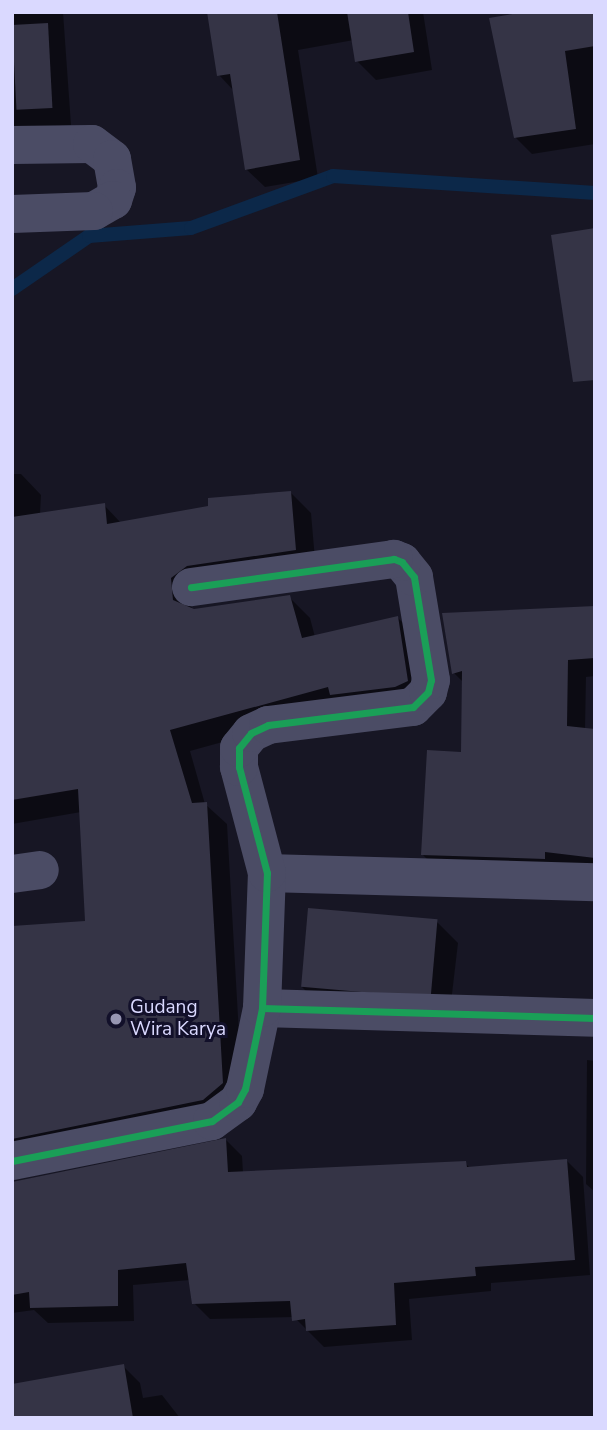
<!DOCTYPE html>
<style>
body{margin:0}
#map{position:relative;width:607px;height:1430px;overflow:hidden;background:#171624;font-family:"Nunito Sans",sans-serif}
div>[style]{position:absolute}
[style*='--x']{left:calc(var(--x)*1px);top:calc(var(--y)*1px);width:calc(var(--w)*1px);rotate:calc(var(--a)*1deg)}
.shadow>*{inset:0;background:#0007}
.stream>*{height:14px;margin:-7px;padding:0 7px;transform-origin:7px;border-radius:7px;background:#0c2849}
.building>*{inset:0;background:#353446;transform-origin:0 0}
.minor>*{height:38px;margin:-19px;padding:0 19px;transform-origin:19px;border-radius:19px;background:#4b4c65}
.cycleway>*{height:7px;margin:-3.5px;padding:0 3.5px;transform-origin:3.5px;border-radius:3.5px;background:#1a9f57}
.dots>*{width:19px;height:19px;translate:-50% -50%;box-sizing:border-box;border:4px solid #12102a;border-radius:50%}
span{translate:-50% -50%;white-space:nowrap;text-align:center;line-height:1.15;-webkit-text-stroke:6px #12102a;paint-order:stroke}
.poi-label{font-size:19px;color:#dad9ff}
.left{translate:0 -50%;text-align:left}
.frame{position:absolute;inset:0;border:14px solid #dad9ff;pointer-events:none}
</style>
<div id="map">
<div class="shadow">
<div style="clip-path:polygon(12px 12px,63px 12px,71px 125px,12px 130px)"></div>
<div style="clip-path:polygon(209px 12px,423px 12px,432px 70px,376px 80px,357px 61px,354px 40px,298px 50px,318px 178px,265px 187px,246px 169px,234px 91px,219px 75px)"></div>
<div style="clip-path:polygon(536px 12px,595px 12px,595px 144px,532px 154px,516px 138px)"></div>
<div style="clip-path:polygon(12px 474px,21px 474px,41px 495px,40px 514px,104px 505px,121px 523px,290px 492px,311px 513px,316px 571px,190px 600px,192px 610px,289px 597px,310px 618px,315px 637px,398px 618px,418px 638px,429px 700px,346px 708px,190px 751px,205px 804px,227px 824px,243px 1104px,12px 1146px,12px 928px,87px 923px,81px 812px,12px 824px)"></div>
<div style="clip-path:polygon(595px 607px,595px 676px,586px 677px,585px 730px,595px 731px,595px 873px,441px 873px,423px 855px,462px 753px,464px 683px,454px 673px)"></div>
<div style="clip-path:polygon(437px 922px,458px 943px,450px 1011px,323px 1008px,302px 987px)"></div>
<div style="clip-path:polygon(587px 1060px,595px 1061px,595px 1192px,586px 1184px)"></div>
<div style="clip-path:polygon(226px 1140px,242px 1156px,243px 1173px,465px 1163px,471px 1169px,567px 1161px,583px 1177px,590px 1275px,491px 1283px,491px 1291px,409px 1299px,412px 1340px,324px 1347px,294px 1317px,210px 1319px,194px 1303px,190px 1280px,133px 1285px,134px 1321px,48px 1323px,34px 1310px,12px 1313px,12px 1192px)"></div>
<div style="clip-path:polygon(123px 1366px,140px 1383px,143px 1398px,162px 1395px,180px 1418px,12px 1418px)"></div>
</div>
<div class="stream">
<div style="--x:12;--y:289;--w:93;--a:-34.5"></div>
<div style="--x:89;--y:236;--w:102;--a:-4.5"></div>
<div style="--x:191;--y:228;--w:151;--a:-20.1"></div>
<div style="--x:333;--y:176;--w:263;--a:3.7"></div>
</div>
<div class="building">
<div style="clip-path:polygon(207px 12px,277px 12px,300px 160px,245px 170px,230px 74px,217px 76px)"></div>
<div style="clip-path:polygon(347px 12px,408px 12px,414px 52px,355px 62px)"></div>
<div style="clip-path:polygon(525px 12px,595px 12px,595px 46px,565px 51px,576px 129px,514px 138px,489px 18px)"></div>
<div style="left:48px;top:23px;width:85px;height:36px;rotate:87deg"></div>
<div style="clip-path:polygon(595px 228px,595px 380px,573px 382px,551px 235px)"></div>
<div style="clip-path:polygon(291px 491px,296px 550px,187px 566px,171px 578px,173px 600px,194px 609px,290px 595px,302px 638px,398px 616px,408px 681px,395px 687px,330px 695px,328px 687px,170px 730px,192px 803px,207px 802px,223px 1083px,203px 1100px,12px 1139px,12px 926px,85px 921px,78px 789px,12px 800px,12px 517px,105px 503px,107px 524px,208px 506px,208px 498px)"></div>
<div style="clip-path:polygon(595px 606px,595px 658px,568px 660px,567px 726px,595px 729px,595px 858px,545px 852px,545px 859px,421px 855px,427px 750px,461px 752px,462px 671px,452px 674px,442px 613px)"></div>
<div style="left:308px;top:908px;width:130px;height:79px;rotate:5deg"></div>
<div style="clip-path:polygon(226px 1138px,228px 1172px,466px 1161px,467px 1167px,567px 1159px,575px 1260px,475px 1267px,476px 1276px,394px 1283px,396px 1325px,306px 1331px,305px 1319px,292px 1321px,290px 1301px,192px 1304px,186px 1263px,118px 1270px,118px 1306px,30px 1308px,29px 1292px,12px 1295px,12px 1182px)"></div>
<div style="clip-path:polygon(124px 1364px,133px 1418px,12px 1418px,12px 1384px)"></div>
</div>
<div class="minor">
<div style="--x:12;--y:145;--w:80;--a:-0.7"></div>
<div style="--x:92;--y:144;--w:25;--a:37"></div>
<div style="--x:112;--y:159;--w:29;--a:80"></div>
<div style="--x:117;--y:188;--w:13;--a:108"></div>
<div style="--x:113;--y:200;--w:22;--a:150"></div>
<div style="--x:94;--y:211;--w:82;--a:177.9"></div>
<div style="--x:267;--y:873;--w:328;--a:1.6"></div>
<div style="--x:12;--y:874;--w:28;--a:-8"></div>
<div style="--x:262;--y:1008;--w:333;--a:1.7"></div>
<div style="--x:12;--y:1161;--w:204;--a:-11.3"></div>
<div style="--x:212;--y:1121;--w:32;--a:-36"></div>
<div style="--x:238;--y:1102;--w:15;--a:-62"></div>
<div style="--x:245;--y:1089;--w:83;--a:-78.1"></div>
<div style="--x:262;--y:1008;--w:135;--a:-87.9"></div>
<div style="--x:267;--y:873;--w:110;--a:-104.8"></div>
<div style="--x:239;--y:767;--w:19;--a:-90"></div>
<div style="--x:239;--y:748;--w:19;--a:-51"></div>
<div style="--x:251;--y:733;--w:19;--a:-25"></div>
<div style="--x:268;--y:725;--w:146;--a:-7.1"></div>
<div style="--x:413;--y:707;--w:21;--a:-45"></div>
<div style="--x:428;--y:692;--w:12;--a:-76"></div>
<div style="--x:431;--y:680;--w:104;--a:-99.4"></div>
<div style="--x:414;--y:577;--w:19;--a:-129"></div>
<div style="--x:402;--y:562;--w:9;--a:-159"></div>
<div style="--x:394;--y:559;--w:205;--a:172.1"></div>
</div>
<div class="cycleway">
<div style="--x:262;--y:1008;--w:333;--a:1.7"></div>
<div style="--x:12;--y:1161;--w:204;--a:-11.3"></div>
<div style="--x:212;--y:1121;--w:32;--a:-36"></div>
<div style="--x:238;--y:1102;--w:15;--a:-62"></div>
<div style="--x:245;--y:1089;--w:83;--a:-78.1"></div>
<div style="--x:262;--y:1008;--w:135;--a:-87.9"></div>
<div style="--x:267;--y:873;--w:110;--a:-104.8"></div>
<div style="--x:239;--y:767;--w:19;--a:-90"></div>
<div style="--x:239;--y:748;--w:19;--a:-51"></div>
<div style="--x:251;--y:733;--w:19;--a:-25"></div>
<div style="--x:268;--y:725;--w:146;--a:-7.1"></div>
<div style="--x:413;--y:707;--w:21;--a:-45"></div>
<div style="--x:428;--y:692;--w:12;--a:-76"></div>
<div style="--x:431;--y:680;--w:104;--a:-99.4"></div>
<div style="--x:414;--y:577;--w:19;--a:-129"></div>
<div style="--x:402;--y:562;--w:9;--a:-159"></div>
<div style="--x:394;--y:559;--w:205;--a:172.1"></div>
</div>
<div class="dots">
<div style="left:116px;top:1019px;background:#9695b2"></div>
</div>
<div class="poi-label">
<span class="left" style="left:130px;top:1019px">Gudang<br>Wira Karya</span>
</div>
<div class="frame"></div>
</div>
